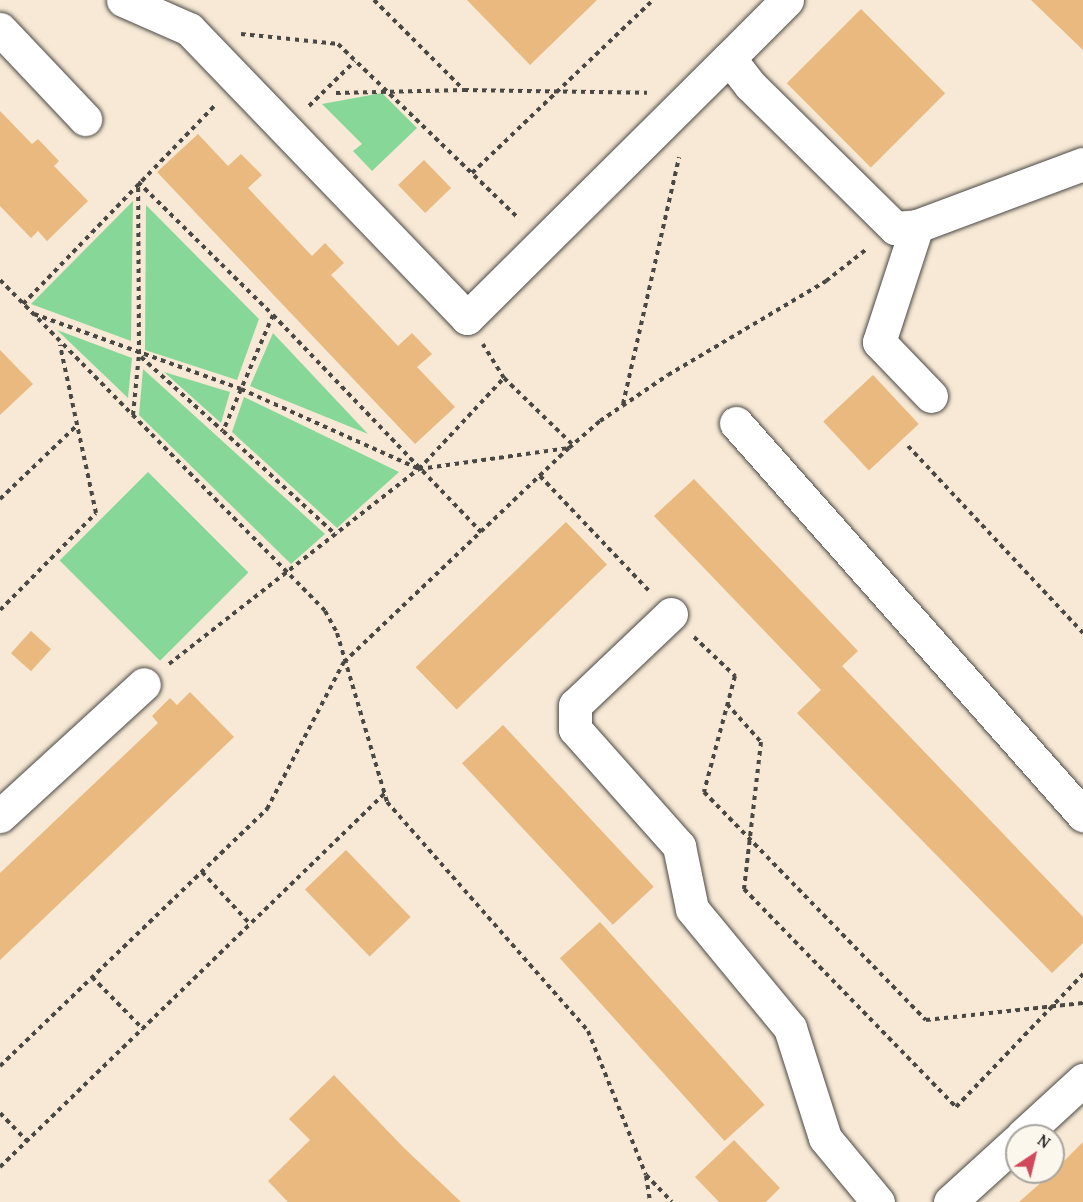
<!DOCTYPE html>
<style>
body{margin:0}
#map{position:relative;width:1083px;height:1202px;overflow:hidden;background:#f7e9d5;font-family:"Gentium Book Plus",serif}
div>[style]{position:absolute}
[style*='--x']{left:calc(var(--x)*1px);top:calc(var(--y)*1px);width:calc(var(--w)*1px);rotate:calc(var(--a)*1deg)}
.green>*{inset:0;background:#87d898;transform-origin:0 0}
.building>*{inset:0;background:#e9b97f;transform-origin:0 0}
.path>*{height:4px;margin-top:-2px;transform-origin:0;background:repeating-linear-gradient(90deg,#4a4844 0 4.5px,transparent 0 9px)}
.roads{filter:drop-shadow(0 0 2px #4a4844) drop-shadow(0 0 2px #4a4844)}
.minor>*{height:33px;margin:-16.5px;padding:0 16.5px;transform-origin:16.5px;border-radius:16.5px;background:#fff}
span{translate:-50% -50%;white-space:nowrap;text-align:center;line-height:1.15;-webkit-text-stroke:4.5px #fbf7ec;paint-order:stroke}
.north{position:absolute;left:1005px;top:1124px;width:60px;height:60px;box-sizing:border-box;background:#fbf7ec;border:2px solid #a8a59f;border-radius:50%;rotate:35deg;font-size:16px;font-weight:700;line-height:24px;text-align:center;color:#2b2b2b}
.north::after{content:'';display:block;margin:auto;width:21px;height:27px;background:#d1495b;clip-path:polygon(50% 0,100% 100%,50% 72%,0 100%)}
</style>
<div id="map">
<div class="green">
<div style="clip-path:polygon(382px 93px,417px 128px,372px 171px,353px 151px,362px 144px,322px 104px)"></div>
<div style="clip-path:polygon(133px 201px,131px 341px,31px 304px)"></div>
<div style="clip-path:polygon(146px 205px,259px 319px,237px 380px,145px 350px)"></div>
<div style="clip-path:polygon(57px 330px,132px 358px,128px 398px)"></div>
<div style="clip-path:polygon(273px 333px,368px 434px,250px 386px)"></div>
<div style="clip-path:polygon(143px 369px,325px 534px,291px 564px,139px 415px)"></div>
<div style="clip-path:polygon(164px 372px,230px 392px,221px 423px)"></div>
<div style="clip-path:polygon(244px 397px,399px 472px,337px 528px,232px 432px)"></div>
<div style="left:148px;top:472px;width:142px;height:125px;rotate:45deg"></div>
</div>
<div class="building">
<div style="clip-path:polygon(467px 0,597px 0,530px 65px)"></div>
<div style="clip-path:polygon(1031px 0,1083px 0,1083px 50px)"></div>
<div style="left:861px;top:9px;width:119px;height:105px;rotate:45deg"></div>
<div style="clip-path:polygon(0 111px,32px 144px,38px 139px,59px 161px,54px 166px,88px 201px,47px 241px,38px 231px,31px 238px,0 206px)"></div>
<div style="clip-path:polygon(198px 134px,228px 166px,241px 154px,262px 175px,248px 188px,312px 256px,325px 243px,344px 263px,331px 275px,398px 346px,412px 333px,432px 354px,417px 367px,455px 407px,415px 444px,157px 172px)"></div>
<div style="left:424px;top:160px;width:39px;height:36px;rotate:46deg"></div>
<div style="clip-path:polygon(0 350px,33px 384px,0 415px)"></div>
<div style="left:873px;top:375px;width:67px;height:68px;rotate:47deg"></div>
<div style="clip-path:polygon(694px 479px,858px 651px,842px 666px,1083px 917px,1083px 943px,1052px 973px,797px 713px,821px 690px,654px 516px)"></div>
<div style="left:566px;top:522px;width:59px;height:209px;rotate:46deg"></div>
<div style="left:31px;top:631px;width:27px;height:30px;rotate:42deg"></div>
<div style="clip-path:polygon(190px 692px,234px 737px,0 960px,0 873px,158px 723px,152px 716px,170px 698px,177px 705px)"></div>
<div style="left:503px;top:725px;width:221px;height:56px;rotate:47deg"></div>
<div style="left:346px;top:850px;width:93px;height:57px;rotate:46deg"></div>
<div style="left:600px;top:922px;width:246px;height:54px;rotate:48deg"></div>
<div style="clip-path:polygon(334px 1075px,403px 1147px,461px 1202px,288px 1202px,268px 1181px,310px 1140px,289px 1119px)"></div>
<div style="clip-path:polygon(734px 1140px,780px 1188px,766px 1202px,719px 1202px,695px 1177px)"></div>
<div style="clip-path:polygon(1083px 1142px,1083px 1202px,1019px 1202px,1053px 1172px)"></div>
</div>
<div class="path">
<div style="--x:374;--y:0;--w:127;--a:45"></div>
<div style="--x:241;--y:34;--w:98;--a:5.9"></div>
<div style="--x:338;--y:44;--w:252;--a:44"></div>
<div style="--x:336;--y:93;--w:128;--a:-1.3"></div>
<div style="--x:464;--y:90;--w:183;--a:0.9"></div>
<div style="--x:309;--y:106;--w:64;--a:-44.4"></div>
<div style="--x:472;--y:173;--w:250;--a:-43.7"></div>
<div style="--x:138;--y:182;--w:190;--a:44.6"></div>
<div style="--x:273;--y:315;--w:301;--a:46.2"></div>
<div style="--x:0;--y:280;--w:464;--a:45.5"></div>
<div style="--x:325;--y:611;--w:25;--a:61"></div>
<div style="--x:337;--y:633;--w:176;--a:73.5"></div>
<div style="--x:387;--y:802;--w:305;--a:48.7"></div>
<div style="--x:588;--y:1031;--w:155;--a:68.1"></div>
<div style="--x:646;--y:1175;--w:37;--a:46"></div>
<div style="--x:23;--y:304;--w:278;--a:-46"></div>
<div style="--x:34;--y:314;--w:220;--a:19.9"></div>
<div style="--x:241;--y:389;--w:195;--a:24.2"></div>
<div style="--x:419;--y:469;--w:150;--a:-8"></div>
<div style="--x:273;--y:315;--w:126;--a:113.3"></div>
<div style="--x:223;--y:431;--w:154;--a:42.6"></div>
<div style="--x:141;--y:357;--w:110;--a:42.1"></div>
<div style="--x:504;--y:378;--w:96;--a:44.2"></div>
<div style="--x:623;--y:404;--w:253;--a:-77.2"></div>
<div style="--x:133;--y:415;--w:61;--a:-84.4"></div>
<div style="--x:139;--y:354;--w:171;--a:-90.3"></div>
<div style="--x:908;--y:446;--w:256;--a:46.9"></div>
<div style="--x:540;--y:476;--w:158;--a:46.5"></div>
<div style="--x:0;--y:499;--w:105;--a:-43.8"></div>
<div style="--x:0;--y:610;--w:136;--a:-45.3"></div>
<div style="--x:96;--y:513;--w:172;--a:-102.1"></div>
<div style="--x:694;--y:637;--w:57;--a:43.6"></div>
<div style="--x:735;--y:676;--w:120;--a:105"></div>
<div style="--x:704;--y:792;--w:318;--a:45.8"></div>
<div style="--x:926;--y:1020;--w:158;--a:-6.2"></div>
<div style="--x:169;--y:664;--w:317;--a:-38"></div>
<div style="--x:419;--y:469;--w:125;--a:-47"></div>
<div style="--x:504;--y:378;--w:40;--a:-122"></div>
<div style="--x:727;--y:704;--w:51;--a:48.2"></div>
<div style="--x:761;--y:742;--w:148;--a:96.6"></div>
<div style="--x:744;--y:889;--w:304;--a:45.8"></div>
<div style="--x:956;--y:1107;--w:184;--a:-46.3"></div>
<div style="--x:202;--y:872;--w:71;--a:47.3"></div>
<div style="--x:92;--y:977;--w:73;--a:45.6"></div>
<div style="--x:0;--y:1066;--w:371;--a:-43.9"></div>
<div style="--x:267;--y:809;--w:166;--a:-62.4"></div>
<div style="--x:344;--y:662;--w:311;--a:-43.6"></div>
<div style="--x:569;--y:448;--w:41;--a:-41.1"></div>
<div style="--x:600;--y:421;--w:82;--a:-34.1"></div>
<div style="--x:668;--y:375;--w:184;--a:-30.7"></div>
<div style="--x:826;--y:281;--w:53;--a:-38.2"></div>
<div style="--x:0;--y:1113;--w:39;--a:46"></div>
<div style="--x:0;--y:1167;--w:537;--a:-44.17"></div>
<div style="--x:646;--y:1176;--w:26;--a:81"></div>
</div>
<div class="roads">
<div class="minor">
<div style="--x:123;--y:0;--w:72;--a:23.7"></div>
<div style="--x:189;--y:29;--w:401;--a:46.1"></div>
<div style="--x:467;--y:318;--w:369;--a:-44.8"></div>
<div style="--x:787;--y:0;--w:82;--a:135"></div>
<div style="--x:729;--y:58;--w:34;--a:52"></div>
<div style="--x:750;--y:85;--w:204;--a:44.6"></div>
<div style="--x:895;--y:228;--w:22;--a:-5"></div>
<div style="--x:0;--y:29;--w:124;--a:46.6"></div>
<div style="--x:931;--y:396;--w:75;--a:-133.9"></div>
<div style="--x:879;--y:342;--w:122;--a:-71.9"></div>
<div style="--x:917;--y:226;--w:177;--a:-20.5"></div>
<div style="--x:736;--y:423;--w:524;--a:48.48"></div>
<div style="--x:671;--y:614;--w:132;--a:136.5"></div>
<div style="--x:575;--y:705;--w:24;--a:90"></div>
<div style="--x:575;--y:729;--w:157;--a:48.4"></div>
<div style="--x:679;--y:846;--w:64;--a:78.3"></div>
<div style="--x:692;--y:909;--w:154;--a:50.5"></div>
<div style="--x:790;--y:1028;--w:115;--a:72.3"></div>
<div style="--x:825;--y:1138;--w:83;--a:50.4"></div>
<div style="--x:0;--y:816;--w:195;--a:-42.5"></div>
<div style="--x:1022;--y:1136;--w:83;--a:-42.6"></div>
<div style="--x:950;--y:1202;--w:91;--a:-42.3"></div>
</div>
</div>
<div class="north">N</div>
</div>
